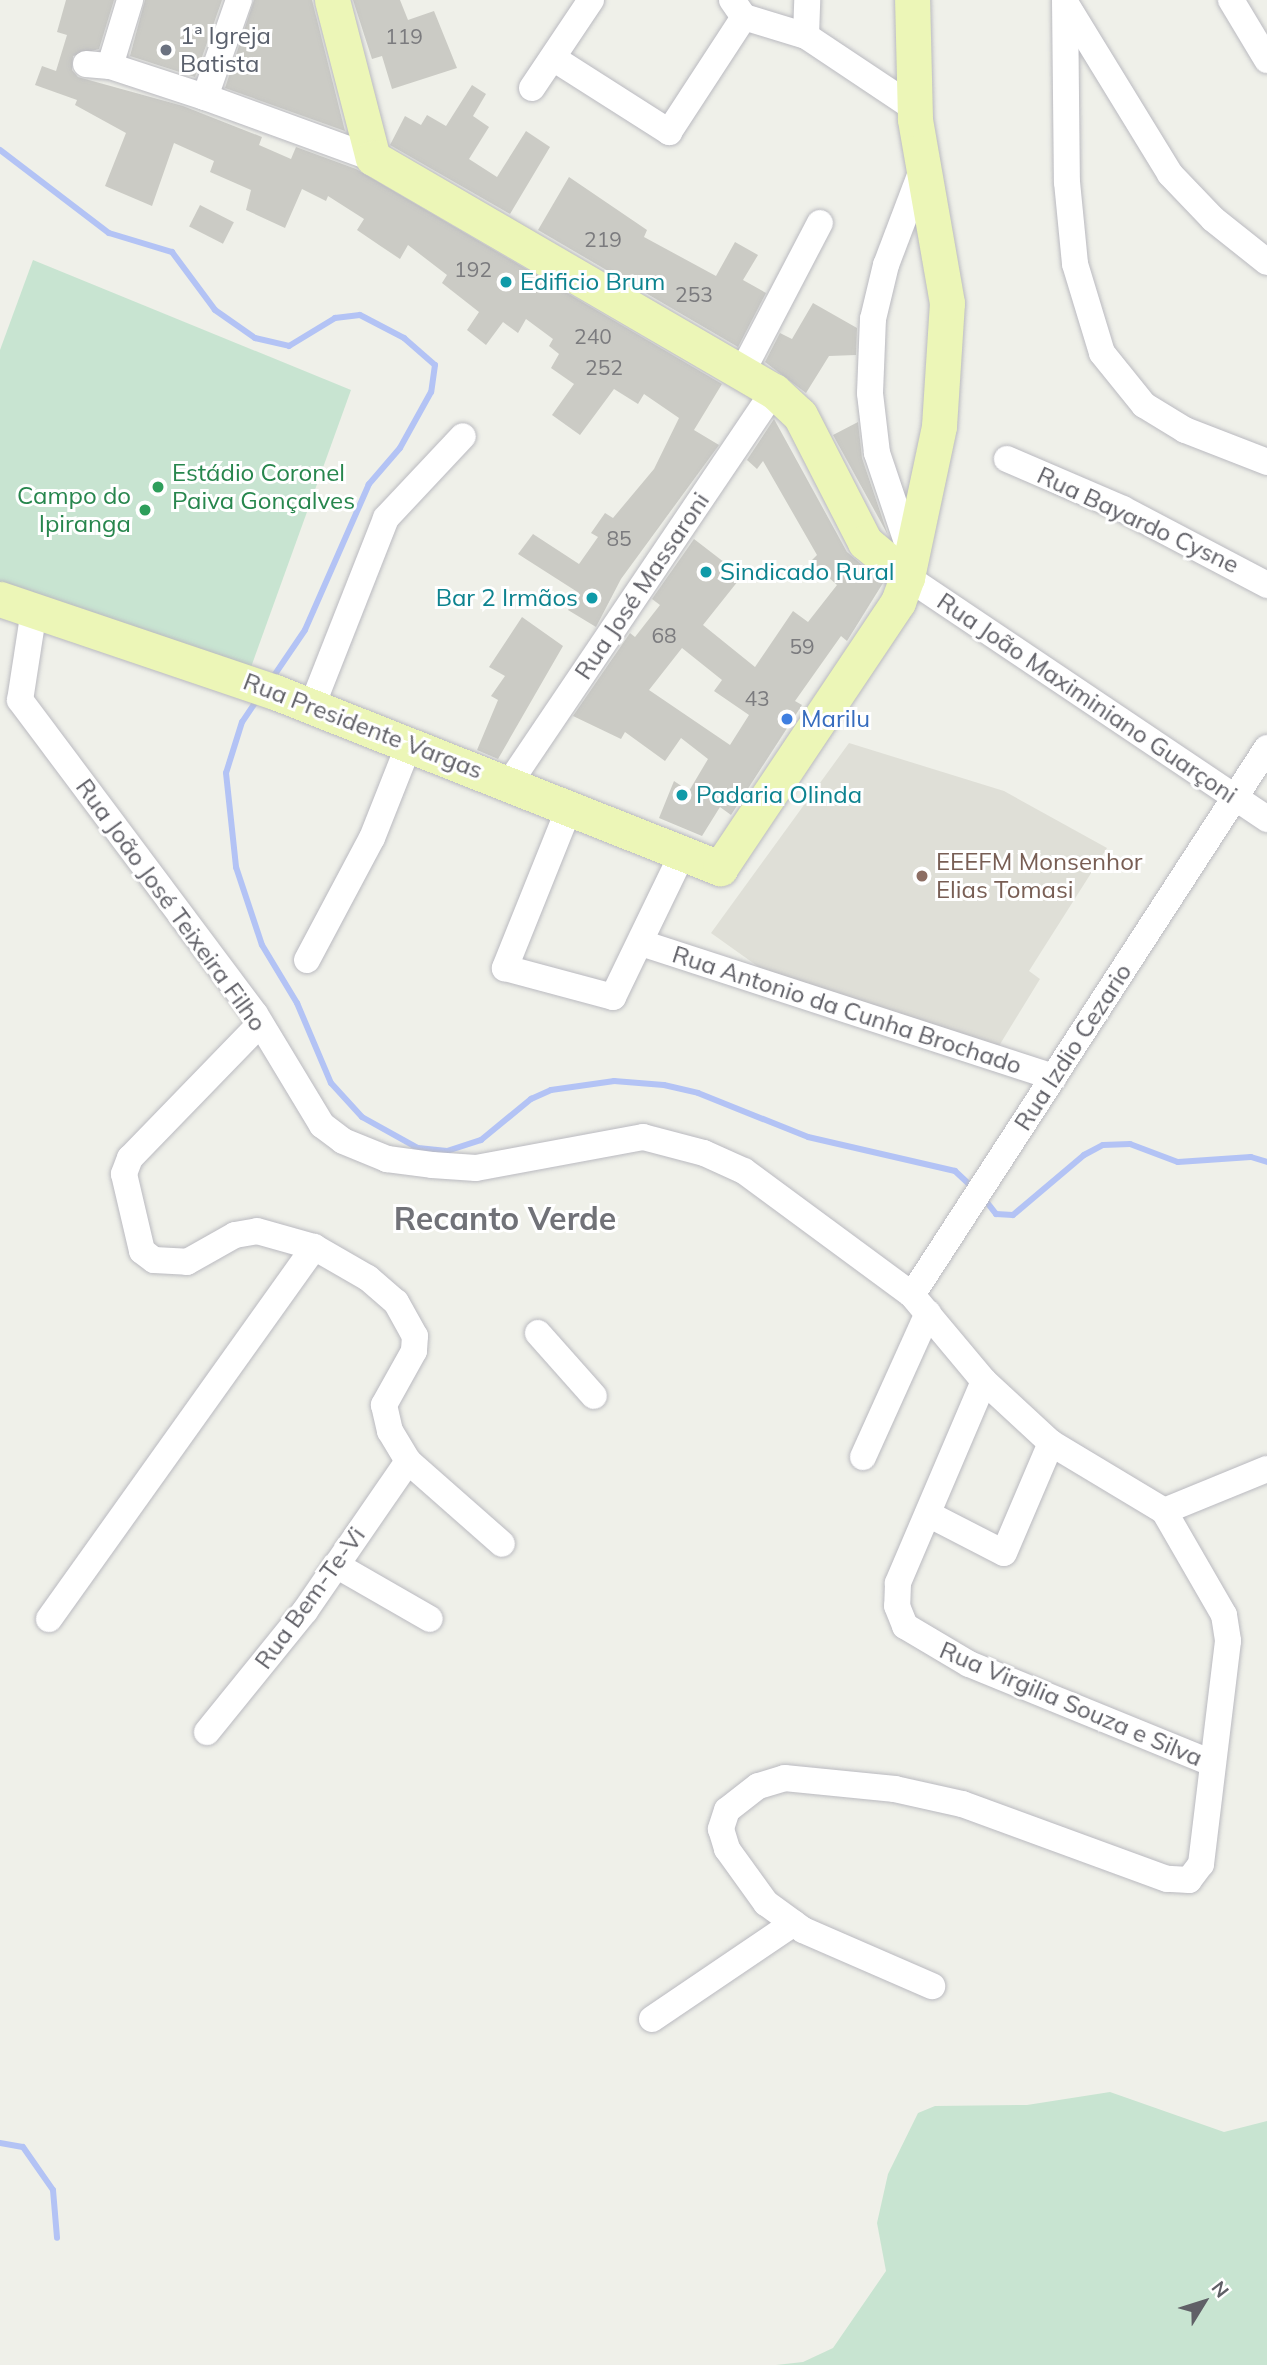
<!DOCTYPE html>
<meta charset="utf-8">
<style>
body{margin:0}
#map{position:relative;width:1267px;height:2365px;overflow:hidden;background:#eff0e9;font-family:Mulish,sans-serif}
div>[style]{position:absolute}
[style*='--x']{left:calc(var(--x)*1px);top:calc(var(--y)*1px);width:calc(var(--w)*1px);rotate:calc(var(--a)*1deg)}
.education>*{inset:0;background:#dfdfd7}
.green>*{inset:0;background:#c8e4d1}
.stream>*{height:6px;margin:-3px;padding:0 3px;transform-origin:3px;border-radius:3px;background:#b3c3f5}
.building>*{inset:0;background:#cbcbc5;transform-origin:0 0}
.roads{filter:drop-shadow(0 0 2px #babac0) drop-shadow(0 0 2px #babac0)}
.minor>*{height:26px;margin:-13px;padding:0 13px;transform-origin:13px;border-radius:13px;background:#fff}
.major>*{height:35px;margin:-17.5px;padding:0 17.5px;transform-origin:17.5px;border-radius:17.5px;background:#ecf6b7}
.dots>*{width:19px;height:19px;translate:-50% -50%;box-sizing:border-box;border:4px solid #fff;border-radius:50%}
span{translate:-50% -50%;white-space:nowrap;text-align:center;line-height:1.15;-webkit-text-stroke:6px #fff;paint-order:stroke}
.number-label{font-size:21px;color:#7b7b7e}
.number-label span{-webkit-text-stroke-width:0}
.worship-label{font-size:24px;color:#5b616d}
.left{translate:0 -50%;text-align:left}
.culture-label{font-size:24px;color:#0d838f}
.right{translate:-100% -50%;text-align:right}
.leisure-label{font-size:24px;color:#27864d}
.street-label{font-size:24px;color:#606067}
.shop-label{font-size:24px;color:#366cbe}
.education-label{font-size:24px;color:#785e54}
.district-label{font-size:32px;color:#717278;font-weight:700}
.north{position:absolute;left:1169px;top:2267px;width:70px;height:70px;-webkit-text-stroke:5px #fff;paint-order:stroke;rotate:52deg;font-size:19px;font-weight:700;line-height:28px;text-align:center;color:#606067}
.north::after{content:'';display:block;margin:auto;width:24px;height:32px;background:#606067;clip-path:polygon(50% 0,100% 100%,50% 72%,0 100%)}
</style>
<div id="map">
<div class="education">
<div style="clip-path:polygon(849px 743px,1004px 791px,1107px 848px,1029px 971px,1040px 979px,994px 1054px,794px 992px,711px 933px)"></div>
</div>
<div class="green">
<div style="clip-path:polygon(33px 260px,351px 390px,246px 681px,0 585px,0 350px)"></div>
<div style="clip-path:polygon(1110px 2092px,1224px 2132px,1267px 2121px,1267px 2365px,776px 2365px,803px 2362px,833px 2348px,886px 2271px,877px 2223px,888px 2174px,918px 2113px,935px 2106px,1027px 2105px)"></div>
</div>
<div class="stream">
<div style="--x:0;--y:150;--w:137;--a:37.3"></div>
<div style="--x:109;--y:233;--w:66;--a:16.8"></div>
<div style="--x:172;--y:252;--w:72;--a:53.4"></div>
<div style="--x:215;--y:310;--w:49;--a:35"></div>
<div style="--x:255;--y:338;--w:35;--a:13"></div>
<div style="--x:289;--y:346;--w:54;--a:-31.3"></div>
<div style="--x:335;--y:318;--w:25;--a:-7"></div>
<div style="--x:360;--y:315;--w:50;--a:27.6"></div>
<div style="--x:404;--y:338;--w:41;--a:41.1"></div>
<div style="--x:435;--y:365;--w:27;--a:98"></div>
<div style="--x:431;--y:392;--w:64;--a:119"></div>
<div style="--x:400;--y:448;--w:48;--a:130.7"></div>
<div style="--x:369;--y:484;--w:159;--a:113.7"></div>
<div style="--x:305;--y:630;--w:60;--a:124.2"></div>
<div style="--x:259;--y:697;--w:30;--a:124"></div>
<div style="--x:242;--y:722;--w:53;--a:107.4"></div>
<div style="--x:226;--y:773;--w:95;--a:83.9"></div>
<div style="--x:236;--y:867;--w:82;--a:71.6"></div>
<div style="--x:262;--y:945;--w:68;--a:58.9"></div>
<div style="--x:297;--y:1003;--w:87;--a:67"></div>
<div style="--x:331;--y:1083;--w:46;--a:47.6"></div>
<div style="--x:362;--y:1117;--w:64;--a:29"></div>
<div style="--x:418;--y:1148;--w:29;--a:6"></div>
<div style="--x:447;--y:1151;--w:36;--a:-18"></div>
<div style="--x:481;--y:1140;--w:65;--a:-39.4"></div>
<div style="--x:531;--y:1099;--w:22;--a:-24"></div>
<div style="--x:551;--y:1090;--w:64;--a:-8.1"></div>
<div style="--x:614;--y:1081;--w:50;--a:4.6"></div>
<div style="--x:664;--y:1085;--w:35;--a:13"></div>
<div style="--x:698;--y:1093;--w:118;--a:21.8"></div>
<div style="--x:808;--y:1137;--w:151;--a:13"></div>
<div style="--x:955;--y:1171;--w:26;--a:43"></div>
<div style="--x:982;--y:1196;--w:23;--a:52"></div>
<div style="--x:996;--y:1214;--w:17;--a:3"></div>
<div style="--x:1013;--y:1215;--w:93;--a:-40.2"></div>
<div style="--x:1084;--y:1155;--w:21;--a:-28"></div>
<div style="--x:1103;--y:1145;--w:27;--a:-2"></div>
<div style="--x:1130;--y:1144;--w:51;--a:20.6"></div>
<div style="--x:1178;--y:1162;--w:73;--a:-3.9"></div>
<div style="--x:1251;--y:1157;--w:17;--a:17"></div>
<div style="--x:0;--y:2143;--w:23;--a:10"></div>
<div style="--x:23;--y:2147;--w:52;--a:55.1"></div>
<div style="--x:53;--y:2190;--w:48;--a:85.2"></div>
</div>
<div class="building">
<div style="clip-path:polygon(66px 0,114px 0,99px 49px,73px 56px,72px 70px,78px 77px,183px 106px,262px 137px,259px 145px,291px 159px,296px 147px,356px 169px,722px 384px,694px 430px,719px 445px,621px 579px,596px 627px,568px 610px,579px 593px,518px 554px,533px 534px,579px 564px,598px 537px,591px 533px,605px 513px,613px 518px,654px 469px,679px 418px,644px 394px,638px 404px,614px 389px,580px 435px,552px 415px,574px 384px,551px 368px,559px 354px,549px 346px,553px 339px,526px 319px,518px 333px,503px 322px,486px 345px,467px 330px,479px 312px,442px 283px,447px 275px,408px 245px,400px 259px,379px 245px,357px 230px,364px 219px,328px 196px,326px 201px,302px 189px,285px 228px,246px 210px,251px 190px,210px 172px,214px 161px,174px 143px,152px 206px,105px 186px,126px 133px,75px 105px,77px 100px,35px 85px,42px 66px,56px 71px,67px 35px,57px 32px)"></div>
<div style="clip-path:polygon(145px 0,222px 0,195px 77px,130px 56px)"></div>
<div style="clip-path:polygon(254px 0,312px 0,345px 131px,225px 88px)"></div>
<div style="clip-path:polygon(353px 0,400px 0,408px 20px,434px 11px,457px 68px,392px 89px,382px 56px,372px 59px)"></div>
<div style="clip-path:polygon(472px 85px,486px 94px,473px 116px,489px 127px,469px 159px,497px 177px,526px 131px,550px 147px,510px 214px,390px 145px,405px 116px,421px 125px,427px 115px,446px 126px)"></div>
<div style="clip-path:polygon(569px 177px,647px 230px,644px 237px,716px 276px,735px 242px,758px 255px,743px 280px,766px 293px,738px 347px,538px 230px)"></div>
<div style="left:200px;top:205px;width:38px;height:24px;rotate:27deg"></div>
<div style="clip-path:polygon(813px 303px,857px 328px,856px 355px,829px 356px,806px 393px,765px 362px,780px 333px,792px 339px)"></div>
<div style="clip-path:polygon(evenodd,774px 419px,847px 552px,883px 583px,847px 641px,841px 636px,795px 701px,802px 705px,731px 815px,720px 807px,702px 836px,659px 818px,674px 781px,689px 791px,708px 759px,681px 738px,665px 761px,625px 732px,621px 739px,573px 716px,630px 633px,635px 637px,660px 605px,652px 599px,694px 539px,742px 576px,703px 625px,755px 667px,793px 611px,808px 622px,837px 585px,811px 561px,817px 555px,763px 461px,757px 469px,747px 460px,774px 419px,682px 648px,722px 680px,714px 691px,749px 715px,730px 745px,649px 690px,682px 648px)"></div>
<div style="clip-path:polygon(858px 422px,862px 458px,888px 535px,833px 435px)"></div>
<div style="clip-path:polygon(522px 617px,563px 646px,498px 759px,477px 750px,498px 700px,491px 696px,505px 676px,489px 667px)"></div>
</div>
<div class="roads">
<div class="minor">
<div style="--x:732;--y:0;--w:21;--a:55"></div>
<div style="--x:744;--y:17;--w:65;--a:17"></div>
<div style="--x:806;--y:36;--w:130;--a:33.7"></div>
<div style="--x:1065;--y:0;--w:182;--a:89.4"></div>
<div style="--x:1067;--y:182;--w:82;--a:84.4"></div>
<div style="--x:1075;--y:264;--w:93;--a:73.1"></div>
<div style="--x:1102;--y:353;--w:67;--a:51.1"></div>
<div style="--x:1144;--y:405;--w:48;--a:31.4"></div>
<div style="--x:1185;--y:430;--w:88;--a:21.3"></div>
<div style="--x:1231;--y:0;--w:70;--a:59"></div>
<div style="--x:1066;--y:4;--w:199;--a:58.5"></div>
<div style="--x:1170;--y:174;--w:62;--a:46.3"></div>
<div style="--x:1213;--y:219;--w:69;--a:38.5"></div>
<div style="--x:806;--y:36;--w:36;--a:-88"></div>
<div style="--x:553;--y:58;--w:138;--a:32.5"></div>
<div style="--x:669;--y:132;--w:137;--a:-56.9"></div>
<div style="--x:86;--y:64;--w:24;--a:5"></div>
<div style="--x:110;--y:66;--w:100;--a:18.1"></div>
<div style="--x:205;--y:97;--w:179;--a:20"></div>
<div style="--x:110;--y:66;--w:69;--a:-73.1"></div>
<div style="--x:532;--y:88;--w:106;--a:-56.2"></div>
<div style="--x:205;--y:97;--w:103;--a:-70.7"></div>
<div style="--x:742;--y:372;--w:168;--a:-62.4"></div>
<div style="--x:1007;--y:459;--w:126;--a:23.3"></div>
<div style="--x:1123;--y:509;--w:163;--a:27.8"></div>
<div style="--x:911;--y:554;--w:107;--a:-108.6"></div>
<div style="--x:877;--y:453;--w:60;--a:-96.7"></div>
<div style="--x:870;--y:393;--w:74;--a:-87.7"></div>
<div style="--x:873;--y:319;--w:56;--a:-76.5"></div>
<div style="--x:886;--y:265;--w:107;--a:-69.2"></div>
<div style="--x:907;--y:577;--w:434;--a:33.9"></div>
<div style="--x:34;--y:610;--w:91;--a:98.8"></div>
<div style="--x:20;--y:700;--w:392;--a:53.2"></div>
<div style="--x:255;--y:1014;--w:130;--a:58.9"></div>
<div style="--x:322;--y:1125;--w:26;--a:37"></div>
<div style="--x:343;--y:1141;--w:48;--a:22.2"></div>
<div style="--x:387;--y:1159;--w:45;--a:7.6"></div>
<div style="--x:432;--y:1165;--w:44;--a:3.9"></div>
<div style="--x:476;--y:1168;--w:170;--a:-10.5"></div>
<div style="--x:643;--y:1137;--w:63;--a:14.7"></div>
<div style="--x:704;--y:1153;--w:44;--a:24.2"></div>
<div style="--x:744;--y:1171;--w:209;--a:36.4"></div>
<div style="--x:912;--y:1295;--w:112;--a:50.1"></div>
<div style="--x:984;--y:1381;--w:91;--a:42.8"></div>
<div style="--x:1051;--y:1443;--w:132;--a:31"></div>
<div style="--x:1164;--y:1511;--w:120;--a:60"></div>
<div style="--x:1224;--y:1615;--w:26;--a:81"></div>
<div style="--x:1228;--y:1641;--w:225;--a:96.9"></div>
<div style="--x:1201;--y:1864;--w:20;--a:127"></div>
<div style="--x:1189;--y:1880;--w:22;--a:-177"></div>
<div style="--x:1167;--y:1879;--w:218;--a:-159.9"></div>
<div style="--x:962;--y:1804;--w:69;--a:-167.4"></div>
<div style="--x:895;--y:1789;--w:111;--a:-174.3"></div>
<div style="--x:785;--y:1778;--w:28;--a:163"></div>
<div style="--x:758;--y:1786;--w:39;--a:142"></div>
<div style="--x:727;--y:1810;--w:20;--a:108"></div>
<div style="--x:721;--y:1829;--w:21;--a:73"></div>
<div style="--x:727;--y:1849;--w:67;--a:54.2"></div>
<div style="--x:766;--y:1903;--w:46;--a:36.1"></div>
<div style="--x:803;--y:1930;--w:141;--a:23.5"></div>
<div style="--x:312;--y:706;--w:202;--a:-68.5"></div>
<div style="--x:386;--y:518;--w:112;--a:-46.8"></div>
<div style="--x:510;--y:782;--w:472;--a:-56"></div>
<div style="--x:570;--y:806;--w:175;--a:111.9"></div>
<div style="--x:505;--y:968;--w:112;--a:15"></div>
<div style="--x:613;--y:997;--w:161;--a:-64.2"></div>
<div style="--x:641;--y:943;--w:434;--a:18"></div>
<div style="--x:307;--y:960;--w:138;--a:-62"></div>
<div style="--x:372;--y:838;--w:103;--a:-68.4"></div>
<div style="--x:260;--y:1024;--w:187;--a:134.1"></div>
<div style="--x:130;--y:1158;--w:17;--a:111"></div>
<div style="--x:124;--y:1174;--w:79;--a:76.8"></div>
<div style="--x:142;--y:1251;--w:15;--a:37"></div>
<div style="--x:154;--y:1260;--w:33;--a:3"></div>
<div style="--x:187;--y:1262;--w:55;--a:-29.4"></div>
<div style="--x:235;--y:1235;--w:22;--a:-10"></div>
<div style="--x:257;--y:1231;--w:59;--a:15.7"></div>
<div style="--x:314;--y:1247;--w:62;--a:29.9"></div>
<div style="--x:368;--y:1278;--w:37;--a:41"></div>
<div style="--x:396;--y:1302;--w:39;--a:61"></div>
<div style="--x:415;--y:1336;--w:15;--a:94"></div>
<div style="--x:414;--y:1351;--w:62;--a:119.1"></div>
<div style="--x:384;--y:1405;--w:27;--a:77"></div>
<div style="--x:390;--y:1431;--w:35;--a:59"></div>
<div style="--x:408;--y:1461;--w:125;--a:41.4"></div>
<div style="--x:912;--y:1295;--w:652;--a:-57.02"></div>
<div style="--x:538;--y:1333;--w:84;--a:48.4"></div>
<div style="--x:984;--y:1381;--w:220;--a:113.1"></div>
<div style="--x:898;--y:1583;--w:23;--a:92"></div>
<div style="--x:897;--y:1606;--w:22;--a:68"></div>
<div style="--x:905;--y:1626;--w:74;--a:30.7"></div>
<div style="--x:969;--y:1664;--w:262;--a:22.2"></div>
<div style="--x:863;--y:1457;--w:158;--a:-65.7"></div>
<div style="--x:1164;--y:1511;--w:111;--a:-22.2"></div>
<div style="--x:928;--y:1514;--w:85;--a:27.2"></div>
<div style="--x:1004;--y:1553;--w:120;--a:-66.9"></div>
<div style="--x:336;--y:1565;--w:108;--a:29.9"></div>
<div style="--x:49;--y:1619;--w:457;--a:-54.5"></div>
<div style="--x:207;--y:1732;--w:156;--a:-51"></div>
<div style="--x:305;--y:1611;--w:182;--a:-55.5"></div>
<div style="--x:652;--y:2019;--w:171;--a:-34.1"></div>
</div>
<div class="major">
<div style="--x:332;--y:0;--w:163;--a:75.5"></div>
<div style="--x:373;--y:158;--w:464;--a:30.2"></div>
<div style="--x:774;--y:391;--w:35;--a:43"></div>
<div style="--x:800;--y:415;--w:143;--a:62.9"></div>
<div style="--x:865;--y:542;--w:55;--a:39.8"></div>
<div style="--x:0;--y:599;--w:290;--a:18.7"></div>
<div style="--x:275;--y:692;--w:479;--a:21.6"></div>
<div style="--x:720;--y:868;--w:320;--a:-56.2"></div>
<div style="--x:898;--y:602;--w:27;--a:-70"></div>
<div style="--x:907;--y:577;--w:154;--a:-78"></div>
<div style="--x:939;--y:426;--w:123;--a:-86.3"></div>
<div style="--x:947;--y:303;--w:187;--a:-99.9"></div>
<div style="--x:915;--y:119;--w:119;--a:-91.4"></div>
</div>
</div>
<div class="dots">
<div style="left:166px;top:50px;background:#6b7280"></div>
<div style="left:506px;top:282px;background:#0f9aa8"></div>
<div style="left:158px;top:487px;background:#2e9e5b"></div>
<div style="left:145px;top:510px;background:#2e9e5b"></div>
<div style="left:706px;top:572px;background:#0f9aa8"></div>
<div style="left:592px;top:598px;background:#0f9aa8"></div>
<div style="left:787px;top:719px;background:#3f7fe0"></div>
<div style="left:682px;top:795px;background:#0f9aa8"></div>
<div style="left:922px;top:876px;background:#8d6e63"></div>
</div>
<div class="number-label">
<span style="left:404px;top:36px">119</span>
<span style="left:603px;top:239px">219</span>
<span style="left:473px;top:269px">192</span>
<span style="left:694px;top:294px">253</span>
<span style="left:593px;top:336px">240</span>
<span style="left:604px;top:367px">252</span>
<span style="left:619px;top:538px">85</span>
<span style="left:664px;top:635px">68</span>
<span style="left:802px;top:646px">59</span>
<span style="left:757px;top:698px">43</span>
</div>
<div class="worship-label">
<span class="left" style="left:180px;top:50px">1ª Igreja<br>Batista</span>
</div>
<div class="culture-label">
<span class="left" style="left:520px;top:282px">Edificio Brum</span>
<span class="left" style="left:720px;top:572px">Sindicado Rural</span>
<span class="right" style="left:578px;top:598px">Bar 2 Irmãos</span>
<span class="left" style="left:696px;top:795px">Padaria Olinda</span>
</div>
<div class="leisure-label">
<span class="left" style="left:172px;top:487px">Estádio Coronel<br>Paiva Gonçalves</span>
<span class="right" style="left:131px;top:510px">Campo do<br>Ipiranga</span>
</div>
<div class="street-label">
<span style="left:1138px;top:520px;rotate:25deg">Rua Bayardo Cysne</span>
<span style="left:642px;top:586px;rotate:-56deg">Rua José Massaroni</span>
<span style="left:1087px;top:698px;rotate:34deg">Rua João Maximiniano Guarçoni</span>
<span style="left:363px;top:726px;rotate:21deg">Rua Presidente Vargas</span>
<span style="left:171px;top:905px;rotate:54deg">Rua João José Teixeira Filho</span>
<span style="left:847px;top:1010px;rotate:18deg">Rua Antonio da Cunha Brochado</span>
<span style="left:1073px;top:1047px;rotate:-57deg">Rua Izdio Cezario</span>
<span style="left:310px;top:1598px;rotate:-54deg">Rua Bem-Te-Vi</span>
<span style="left:1071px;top:1704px;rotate:23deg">Rua Virgilia Souza e Silva</span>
</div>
<div class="shop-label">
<span class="left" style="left:801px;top:719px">Marilu</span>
</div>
<div class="education-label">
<span class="left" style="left:936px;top:876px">EEEFM Monsenhor<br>Elias Tomasi</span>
</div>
<div class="district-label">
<span style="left:505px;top:1218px">Recanto Verde</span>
</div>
<div class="north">N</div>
</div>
